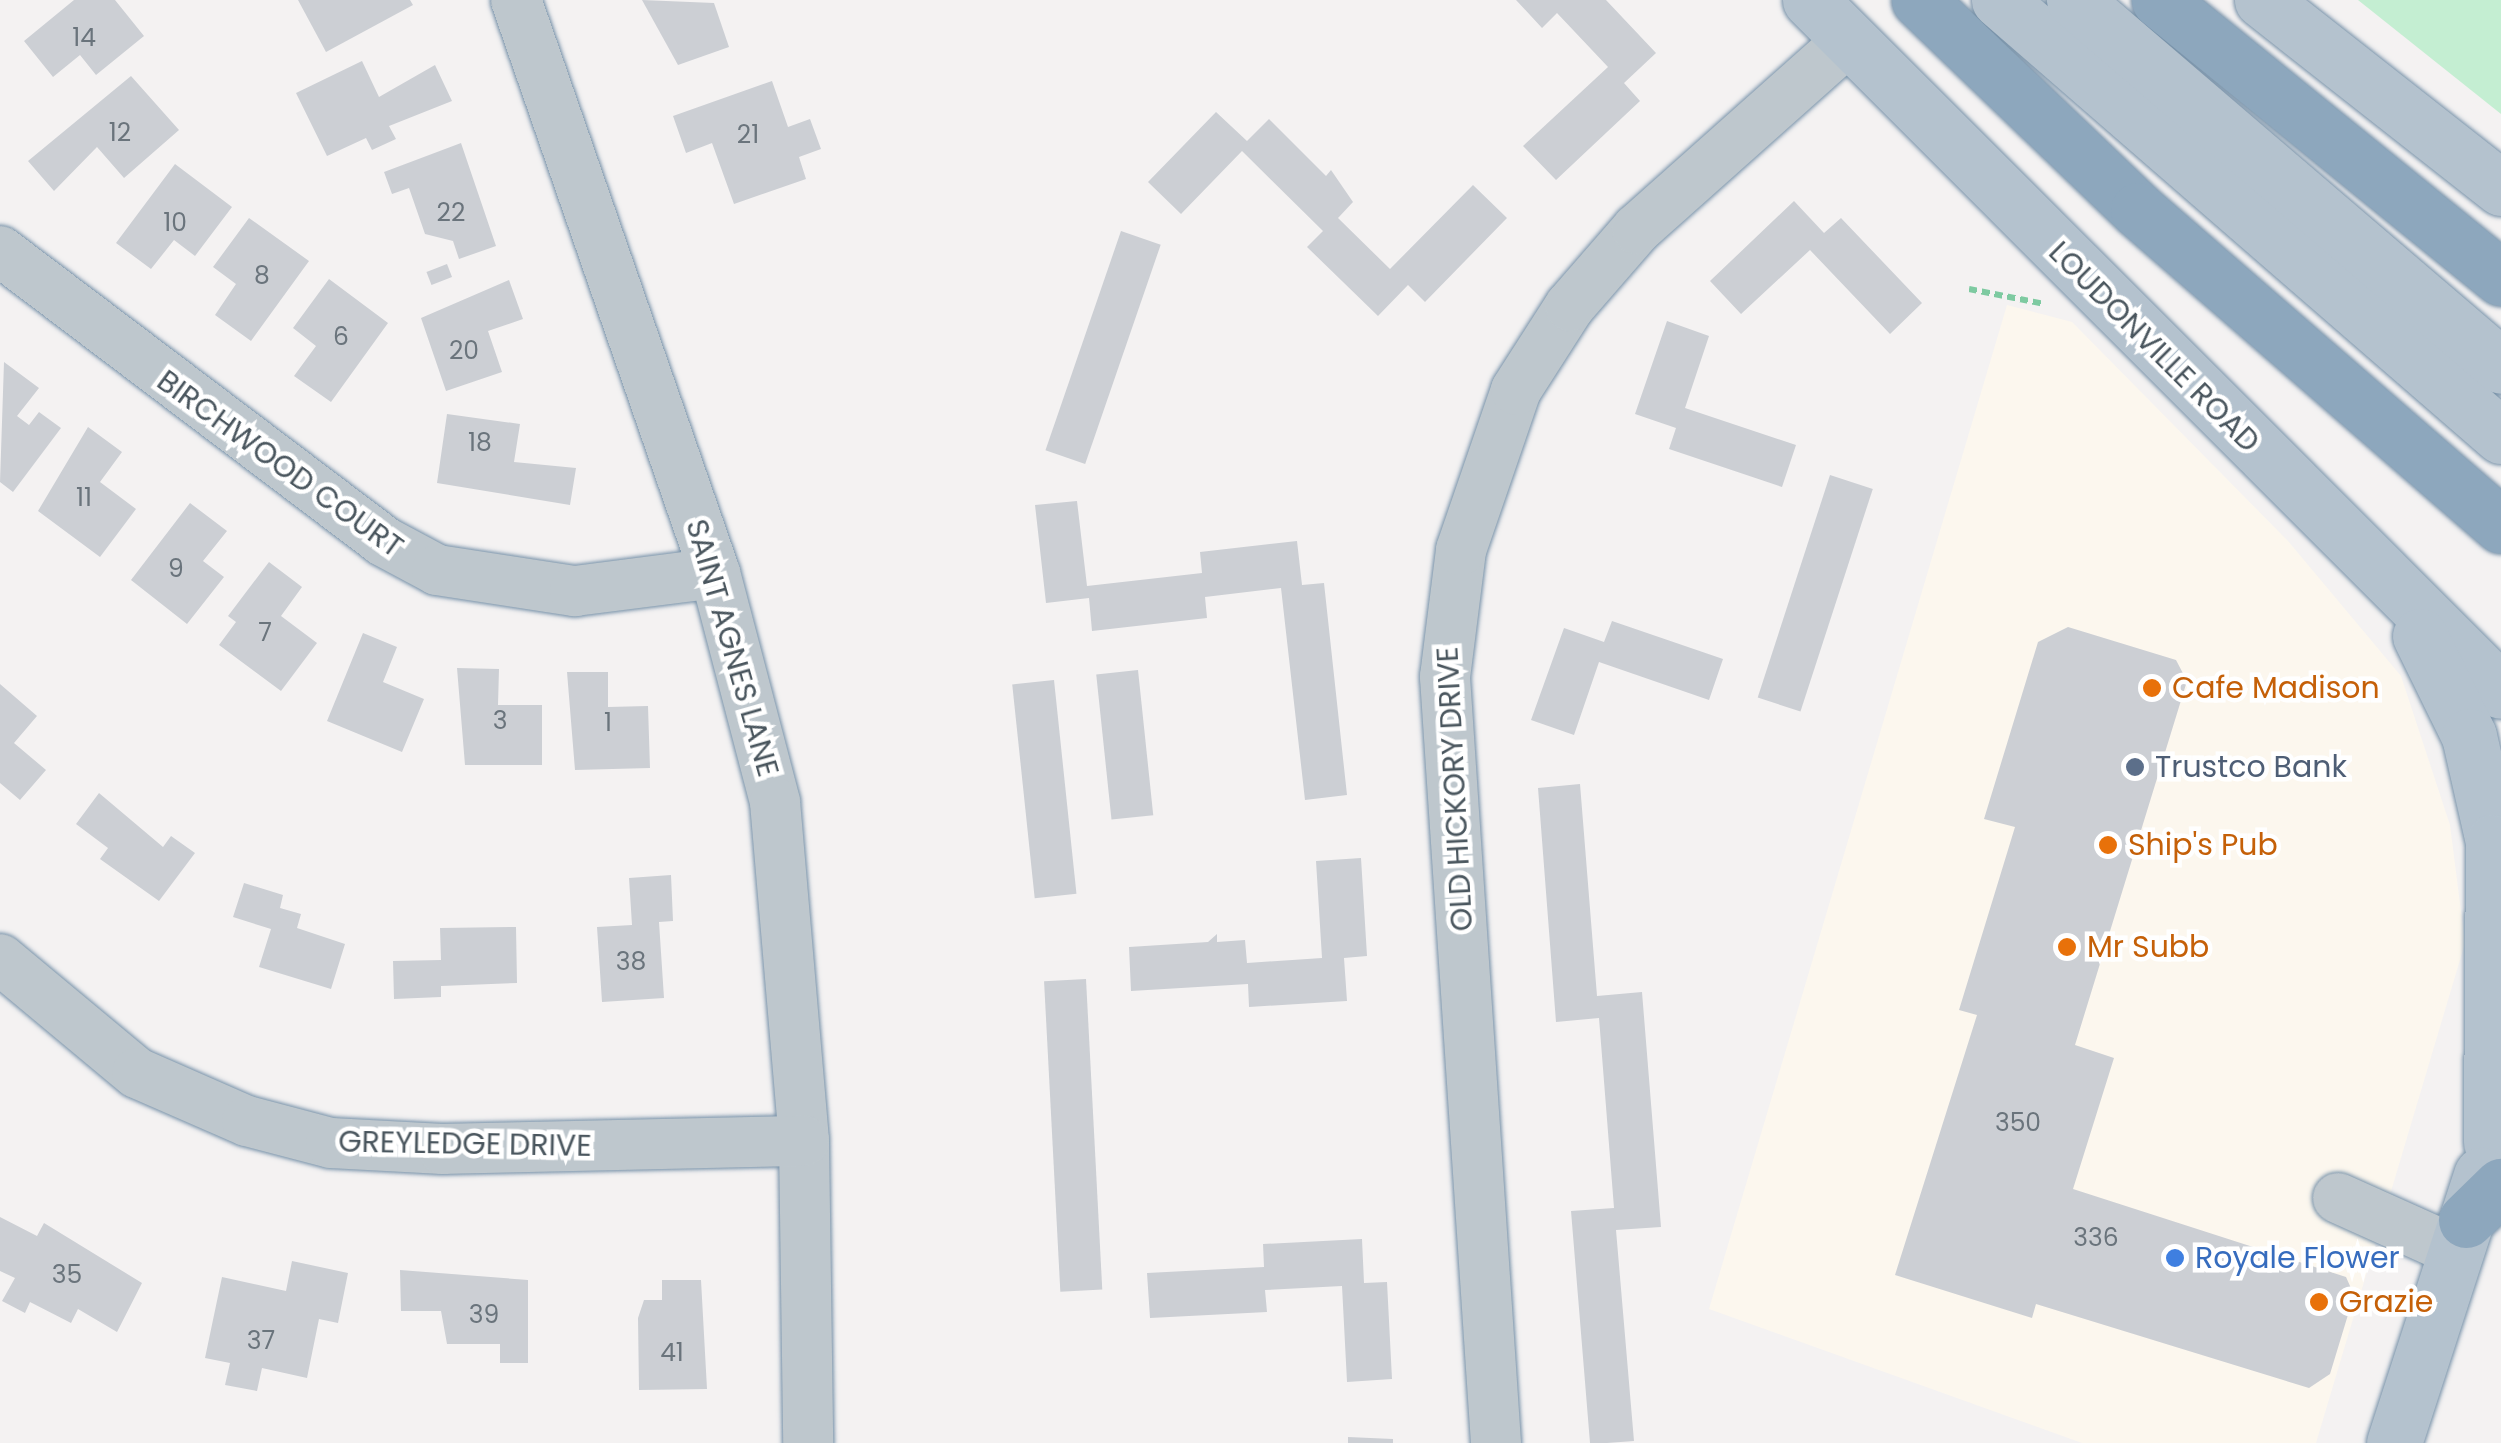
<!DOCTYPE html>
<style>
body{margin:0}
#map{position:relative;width:2501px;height:1443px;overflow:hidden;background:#f4f2f2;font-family:Poppins,sans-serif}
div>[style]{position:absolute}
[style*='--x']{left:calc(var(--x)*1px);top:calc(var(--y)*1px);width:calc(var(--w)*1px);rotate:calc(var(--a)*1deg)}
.commercial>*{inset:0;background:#fcf7ee}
.green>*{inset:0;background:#c4eed2}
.building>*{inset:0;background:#cccfd4;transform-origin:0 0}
.path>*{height:6px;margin-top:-3px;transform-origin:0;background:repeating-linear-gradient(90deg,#7ecaa1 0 8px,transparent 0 13px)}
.roads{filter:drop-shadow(0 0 2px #7892a9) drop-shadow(0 0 2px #7892a9)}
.minor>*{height:50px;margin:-25px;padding:0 25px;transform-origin:25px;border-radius:25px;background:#bec7cd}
.major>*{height:55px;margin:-27.5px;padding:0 27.5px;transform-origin:27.5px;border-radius:27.5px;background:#b4c2ce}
.highway>*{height:55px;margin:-27.5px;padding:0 27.5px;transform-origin:27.5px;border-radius:27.5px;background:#8da7bd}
.dots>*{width:28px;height:28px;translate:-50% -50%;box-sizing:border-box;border:5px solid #fff;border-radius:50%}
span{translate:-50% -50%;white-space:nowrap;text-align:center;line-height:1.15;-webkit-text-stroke:9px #fff;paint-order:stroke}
.number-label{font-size:25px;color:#6a747c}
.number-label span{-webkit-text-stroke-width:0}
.street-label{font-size:30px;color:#4a565e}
.food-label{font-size:30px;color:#c56008}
.left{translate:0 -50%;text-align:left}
.service-label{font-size:30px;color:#4e5e75}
.shop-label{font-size:30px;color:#366cbe}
</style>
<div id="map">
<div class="commercial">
<div style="clip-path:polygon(2007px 305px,2072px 322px,2288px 541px,2401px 676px,2450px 825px,2465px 943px,2316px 1443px,2082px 1443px,1709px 1309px)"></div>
</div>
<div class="green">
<div style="clip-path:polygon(2358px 0,2501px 0,2501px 114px)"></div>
</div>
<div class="building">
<div style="clip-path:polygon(74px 0,115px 0,144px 36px,96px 75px,80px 55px,53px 77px,24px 41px)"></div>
<div style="clip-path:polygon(298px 0,410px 0,413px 5px,326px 52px)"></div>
<div style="clip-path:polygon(642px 0,714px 3px,729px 47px,678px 65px)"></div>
<div style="clip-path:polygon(1516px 0,1606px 0,1656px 53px,1624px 83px,1640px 101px,1556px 180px,1523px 146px,1608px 67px,1557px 13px,1542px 28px)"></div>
<div style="clip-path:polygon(362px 61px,379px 97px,435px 65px,452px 101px,389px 126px,396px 139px,372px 150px,366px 138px,327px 156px,296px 93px)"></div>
<div style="clip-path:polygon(131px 76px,179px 130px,124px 178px,97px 147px,54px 191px,28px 161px)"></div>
<div style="clip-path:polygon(772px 81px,788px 127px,810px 119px,821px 149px,799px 157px,806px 179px,734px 204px,712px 143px,686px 153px,673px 116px)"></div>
<div style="clip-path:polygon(1216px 112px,1247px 141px,1269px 119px,1326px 176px,1331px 170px,1353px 202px,1338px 218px,1390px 269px,1473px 185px,1507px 218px,1425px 302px,1408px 285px,1378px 316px,1307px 247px,1323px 231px,1242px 151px,1181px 214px,1148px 182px)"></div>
<div style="clip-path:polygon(461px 143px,496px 246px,459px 259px,453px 241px,425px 234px,409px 188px,392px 194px,384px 172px)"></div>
<div style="clip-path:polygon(175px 164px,232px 207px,195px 256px,174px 240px,151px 269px,116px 243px)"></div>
<div style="clip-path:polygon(1794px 201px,1824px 233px,1841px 218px,1922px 303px,1890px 334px,1810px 250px,1741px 314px,1710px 281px)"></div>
<div style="clip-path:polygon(249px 218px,309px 261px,251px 341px,215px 315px,236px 284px,213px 267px)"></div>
<div style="left:1121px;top:231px;width:42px;height:232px;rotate:19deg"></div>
<div style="left:447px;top:264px;width:14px;height:22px;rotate:69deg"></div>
<div style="clip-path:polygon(329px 279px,388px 323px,331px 402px,294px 376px,316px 346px,293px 328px)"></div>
<div style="clip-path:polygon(509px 280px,523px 319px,488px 331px,502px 372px,446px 391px,421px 318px)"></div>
<div style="clip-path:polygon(1667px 321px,1709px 336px,1685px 408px,1796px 445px,1782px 487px,1669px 449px,1676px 428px,1635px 414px)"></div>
<div style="clip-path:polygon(4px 362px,39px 388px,17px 416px,29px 425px,39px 412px,61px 428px,13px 492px,0 482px)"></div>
<div style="clip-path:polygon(447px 414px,520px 424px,514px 462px,576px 468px,570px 505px,437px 483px)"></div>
<div style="clip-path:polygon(88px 427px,122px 452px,100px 482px,136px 509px,100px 557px,38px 511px)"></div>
<div style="left:1830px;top:475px;width:45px;height:234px;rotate:18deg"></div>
<div style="clip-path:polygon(1077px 501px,1087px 586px,1202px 573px,1200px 552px,1297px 541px,1302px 585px,1324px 583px,1347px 795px,1305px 800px,1281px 588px,1205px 597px,1207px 618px,1092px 631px,1089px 598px,1046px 603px,1035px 505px)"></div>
<div style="clip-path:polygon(190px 503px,227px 531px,203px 561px,224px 577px,187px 624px,131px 580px)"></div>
<div style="clip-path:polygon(269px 562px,302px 587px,281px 616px,317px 643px,281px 691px,219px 645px,236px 622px,228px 616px)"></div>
<div style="clip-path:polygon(1612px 621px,1723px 659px,1709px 700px,1599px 662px,1574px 735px,1531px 720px,1564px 628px,1604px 642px)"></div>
<div style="clip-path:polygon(2068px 627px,2176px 660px,2187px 681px,2075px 1045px,2114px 1058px,2073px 1189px,2346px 1277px,2354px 1295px,2330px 1374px,2309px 1388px,2036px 1304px,2032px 1318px,1895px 1275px,1977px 1015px,1959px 1010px,2015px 827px,1984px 819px,2038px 642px)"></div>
<div style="clip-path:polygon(363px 633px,397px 647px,383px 682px,424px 699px,402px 752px,327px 721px)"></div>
<div style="clip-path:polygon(457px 668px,499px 669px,498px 705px,542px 705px,542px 765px,465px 765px)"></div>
<div style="left:1138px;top:670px;width:146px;height:42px;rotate:84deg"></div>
<div style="clip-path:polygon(567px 672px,608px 672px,608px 707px,648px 706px,650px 768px,575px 770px)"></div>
<div style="left:1054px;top:680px;width:215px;height:42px;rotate:84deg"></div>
<div style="clip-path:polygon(0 684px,37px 716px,14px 743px,46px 770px,20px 800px,0 783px)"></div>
<div style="clip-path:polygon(1580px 784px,1597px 996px,1642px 992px,1661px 1227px,1616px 1230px,1634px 1441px,1607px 1443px,1590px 1443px,1571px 1211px,1614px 1208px,1599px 1018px,1556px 1022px,1538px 788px)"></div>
<div style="clip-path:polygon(99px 793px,163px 847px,171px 836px,195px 853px,159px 901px,100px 859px,108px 848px,76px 824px)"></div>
<div style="clip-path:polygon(1361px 858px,1367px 956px,1344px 958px,1347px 1001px,1249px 1007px,1248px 984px,1131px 991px,1129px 947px,1208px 942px,1217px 934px,1217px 942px,1245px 940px,1247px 963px,1322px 958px,1316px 861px)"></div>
<div style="clip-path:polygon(671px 875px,673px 921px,659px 922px,664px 998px,602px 1002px,597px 927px,632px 925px,629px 878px)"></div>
<div style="clip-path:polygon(244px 883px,283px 895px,280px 908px,301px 914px,297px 928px,345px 944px,331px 989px,259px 967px,271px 929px,233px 917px)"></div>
<div style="clip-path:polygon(516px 927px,517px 983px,441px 986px,441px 997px,394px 999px,393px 961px,441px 960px,440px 928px)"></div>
<div style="left:1086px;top:979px;width:311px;height:42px;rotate:87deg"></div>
<div style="clip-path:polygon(0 1217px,37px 1236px,44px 1223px,142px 1283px,117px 1332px,78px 1309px,71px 1323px,30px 1302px,25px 1313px,2px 1301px,15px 1278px,0 1271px)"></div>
<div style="clip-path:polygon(1362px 1239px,1364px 1283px,1387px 1282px,1392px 1379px,1347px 1382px,1342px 1286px,1265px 1290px,1267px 1312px,1150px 1318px,1147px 1273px,1264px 1267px,1263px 1244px)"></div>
<div style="clip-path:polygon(292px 1261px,348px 1273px,338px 1323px,319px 1319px,307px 1378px,262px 1368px,257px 1391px,225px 1385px,230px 1363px,205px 1358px,222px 1277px,286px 1291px)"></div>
<div style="clip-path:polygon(400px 1270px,528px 1280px,528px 1363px,500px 1363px,500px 1344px,447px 1344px,441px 1311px,401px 1311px)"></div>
<div style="clip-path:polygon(662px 1280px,701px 1280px,707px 1389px,639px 1390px,638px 1318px,644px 1300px,662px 1300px)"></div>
<div style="clip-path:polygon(1348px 1437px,1393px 1439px,1393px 1443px,1348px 1443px)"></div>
</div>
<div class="path">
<div style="--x:1969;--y:289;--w:77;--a:11.2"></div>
</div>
<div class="roads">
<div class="minor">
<div style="--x:516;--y:0;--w:607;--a:70.85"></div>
<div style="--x:715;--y:573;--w:237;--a:75.3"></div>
<div style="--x:775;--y:802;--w:340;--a:85.1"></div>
<div style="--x:804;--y:1141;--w:302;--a:89.2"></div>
<div style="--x:0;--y:251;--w:480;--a:37.1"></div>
<div style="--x:383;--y:541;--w:61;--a:28.2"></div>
<div style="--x:437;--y:570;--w:140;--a:8.7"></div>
<div style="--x:575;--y:591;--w:141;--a:-7.3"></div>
<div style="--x:0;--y:959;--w:178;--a:39.8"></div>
<div style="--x:137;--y:1073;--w:120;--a:23.6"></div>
<div style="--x:247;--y:1121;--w:87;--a:14.7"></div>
<div style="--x:331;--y:1143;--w:112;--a:3.1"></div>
<div style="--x:443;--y:1149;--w:361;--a:-1.3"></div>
<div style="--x:2338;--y:1198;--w:129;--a:24.2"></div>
<div style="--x:1496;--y:1443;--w:768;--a:-93.81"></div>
<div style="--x:1445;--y:677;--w:128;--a:-82.8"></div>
<div style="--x:1461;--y:550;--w:169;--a:-71"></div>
<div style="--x:1516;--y:390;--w:100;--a:-57.3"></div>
<div style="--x:1570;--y:306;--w:102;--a:-49"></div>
<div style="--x:1637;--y:229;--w:284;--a:-41.7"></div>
</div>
<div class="major">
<div style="--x:1810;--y:0;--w:977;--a:45"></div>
<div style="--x:1999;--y:0;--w:665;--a:40.98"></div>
<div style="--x:2074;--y:0;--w:562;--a:40.6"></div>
<div style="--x:2262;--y:0;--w:304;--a:38.2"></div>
<div style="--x:2420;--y:636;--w:111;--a:63.9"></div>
<div style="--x:2469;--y:736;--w:109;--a:77.2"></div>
<div style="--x:2493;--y:842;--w:300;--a:90.4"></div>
<div style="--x:2394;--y:1443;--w:282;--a:-72"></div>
</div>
<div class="highway">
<div style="--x:1919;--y:0;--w:303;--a:43.8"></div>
<div style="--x:2138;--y:210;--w:481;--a:41"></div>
<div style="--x:2159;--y:0;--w:441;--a:39.1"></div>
<div style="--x:2466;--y:1220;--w:49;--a:-44.2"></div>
</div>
</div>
<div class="dots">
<div style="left:2152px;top:688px;background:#e8710a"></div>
<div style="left:2135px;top:767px;background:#5c6f8a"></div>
<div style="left:2108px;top:845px;background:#e8710a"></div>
<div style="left:2067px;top:947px;background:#e8710a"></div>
<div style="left:2175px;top:1258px;background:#3f7fe0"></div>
<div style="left:2319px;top:1302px;background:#e8710a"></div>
</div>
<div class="number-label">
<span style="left:84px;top:38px">14</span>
<span style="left:120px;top:133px">12</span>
<span style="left:748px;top:135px">21</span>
<span style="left:451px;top:213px">22</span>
<span style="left:175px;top:223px">10</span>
<span style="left:262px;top:276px">8</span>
<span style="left:341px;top:337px">6</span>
<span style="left:464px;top:351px">20</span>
<span style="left:480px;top:443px">18</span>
<span style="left:84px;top:498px">11</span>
<span style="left:176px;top:569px">9</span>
<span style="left:265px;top:633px">7</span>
<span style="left:500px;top:721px">3</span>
<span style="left:608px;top:723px">1</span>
<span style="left:631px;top:962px">38</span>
<span style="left:2018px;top:1123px">350</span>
<span style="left:2096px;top:1238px">336</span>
<span style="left:67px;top:1275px">35</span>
<span style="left:484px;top:1315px">39</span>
<span style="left:261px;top:1341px">37</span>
<span style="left:672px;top:1353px">41</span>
</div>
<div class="street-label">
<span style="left:2154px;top:347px;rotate:45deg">LOUDONVILLE ROAD</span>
<span style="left:280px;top:464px;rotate:36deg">BIRCHWOOD COURT</span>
<span style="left:732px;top:648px;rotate:74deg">SAINT AGNES LANE</span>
<span style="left:1455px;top:789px;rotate:-93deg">OLD HICKORY DRIVE</span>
<span style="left:465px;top:1144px;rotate:1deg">GREYLEDGE DRIVE</span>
</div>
<div class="food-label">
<span class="left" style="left:2172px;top:688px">Cafe Madison</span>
<span class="left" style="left:2128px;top:845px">Ship's Pub</span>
<span class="left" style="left:2087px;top:947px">Mr Subb</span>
<span class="left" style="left:2339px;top:1302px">Grazie</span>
</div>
<div class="service-label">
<span class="left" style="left:2155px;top:767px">Trustco Bank</span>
</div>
<div class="shop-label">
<span class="left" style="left:2195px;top:1258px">Royale Flower</span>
</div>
</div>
